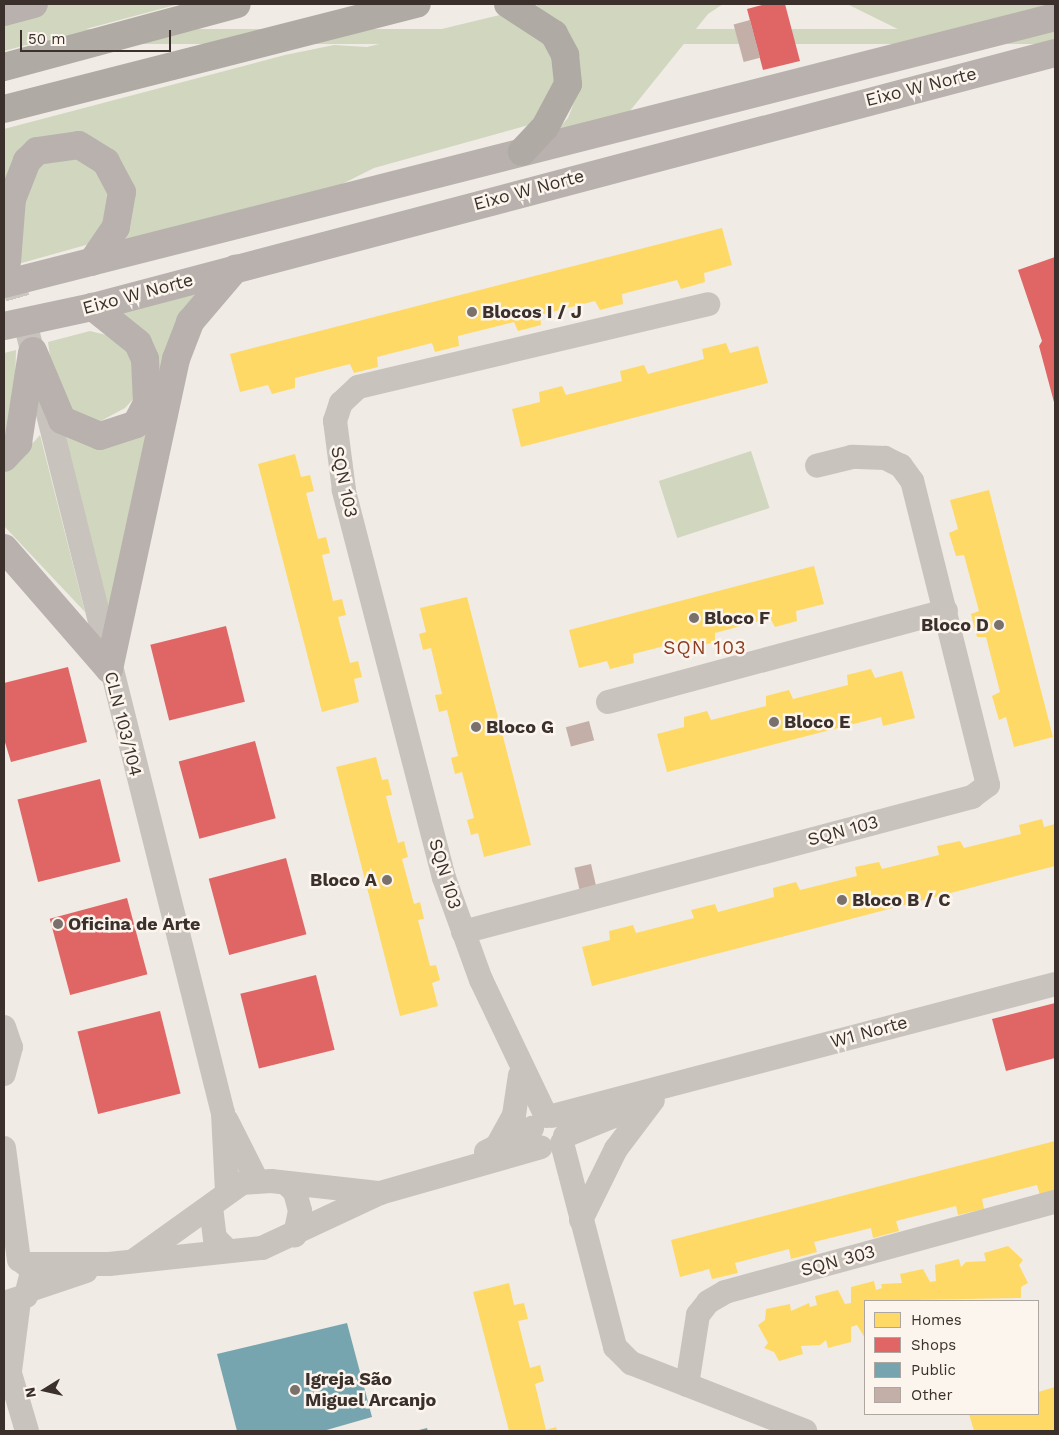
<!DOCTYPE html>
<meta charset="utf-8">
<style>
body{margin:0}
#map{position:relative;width:1059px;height:1435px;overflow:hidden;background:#f0ebe5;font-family:"Work Sans",sans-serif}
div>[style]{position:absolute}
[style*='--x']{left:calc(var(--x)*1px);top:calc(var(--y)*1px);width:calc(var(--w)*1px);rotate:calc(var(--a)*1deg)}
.green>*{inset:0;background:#d1d6bf;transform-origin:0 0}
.homes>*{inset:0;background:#ffd966}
.shops>*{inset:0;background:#e06666;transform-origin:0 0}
.public>*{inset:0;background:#76a5af}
.building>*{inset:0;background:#c3afa7;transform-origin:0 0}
.minor-tunnel>*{height:24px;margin-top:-12px;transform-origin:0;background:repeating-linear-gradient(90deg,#ccc6c0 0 24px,transparent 0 36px)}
.minor>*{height:24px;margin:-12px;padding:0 12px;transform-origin:12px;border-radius:12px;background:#c9c3be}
.major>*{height:28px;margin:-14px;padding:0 14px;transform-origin:14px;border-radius:14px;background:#b8b1ad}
.highway>*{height:28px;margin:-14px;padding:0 14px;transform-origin:14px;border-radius:14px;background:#afaaa4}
.dots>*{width:14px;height:14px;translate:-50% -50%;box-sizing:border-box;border:2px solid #fbf5ee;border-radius:50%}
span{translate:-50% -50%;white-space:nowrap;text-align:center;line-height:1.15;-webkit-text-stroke:5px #fbf5ee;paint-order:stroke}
.street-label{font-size:18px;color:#3b302b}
.poi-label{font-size:18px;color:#3b302b;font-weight:700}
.left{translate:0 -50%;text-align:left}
.right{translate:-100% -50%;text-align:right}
.neighbourhood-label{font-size:19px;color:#8c3b22;letter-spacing:1px}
.frame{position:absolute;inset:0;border:5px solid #3b302b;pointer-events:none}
.legend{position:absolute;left:864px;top:1300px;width:175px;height:115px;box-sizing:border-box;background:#fbf5ee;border:1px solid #aea6a0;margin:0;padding:6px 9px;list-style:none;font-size:15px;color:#3b302b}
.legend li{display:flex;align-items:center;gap:10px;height:25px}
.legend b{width:25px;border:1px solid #aea6a0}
.north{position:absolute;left:20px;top:1365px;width:50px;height:50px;-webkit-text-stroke:4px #fbf5ee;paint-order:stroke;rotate:260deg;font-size:14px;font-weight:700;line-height:20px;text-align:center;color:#3b302b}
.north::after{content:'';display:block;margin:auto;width:18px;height:22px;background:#3b302b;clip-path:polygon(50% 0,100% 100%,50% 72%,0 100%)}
.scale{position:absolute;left:20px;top:30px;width:151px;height:22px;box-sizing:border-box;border:2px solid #3b302b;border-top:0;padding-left:6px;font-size:15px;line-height:18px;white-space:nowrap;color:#3b302b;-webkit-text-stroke:4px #fbf5ee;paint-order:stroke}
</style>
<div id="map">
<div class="green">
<div style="clip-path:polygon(47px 4px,179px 4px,4px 51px,4px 23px)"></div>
<div style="clip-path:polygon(535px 4px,723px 4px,708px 14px,629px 112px,553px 135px,568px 118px,577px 95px,562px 27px)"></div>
<div style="clip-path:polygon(847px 4px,1055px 4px,920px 40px)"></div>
<div style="clip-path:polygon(504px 14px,538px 31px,557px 69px,551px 100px,529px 125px,374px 168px,334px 188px,110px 248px,127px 212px,77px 142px,4px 185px,4px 129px,285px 55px,334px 45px,367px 47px)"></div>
<div style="left:1055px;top:29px;width:15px;height:1086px;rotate:90deg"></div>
<div style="clip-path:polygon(73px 157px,95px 169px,107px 187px,109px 213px,94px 240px,86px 245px,18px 264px,18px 203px,37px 165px)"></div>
<div style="clip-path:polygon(205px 287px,107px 613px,57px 420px,117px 438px,155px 380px,107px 313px)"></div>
<div style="clip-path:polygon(90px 331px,118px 338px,131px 350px,139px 393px,125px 408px,97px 423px,75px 420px,52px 373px,48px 342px)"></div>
<div style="clip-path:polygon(16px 350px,14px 426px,4px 437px,4px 353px)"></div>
<div style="clip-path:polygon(40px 435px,85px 612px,4px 526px,4px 466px,24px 453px)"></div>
<div style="left:751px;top:451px;width:60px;height:97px;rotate:72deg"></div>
</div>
<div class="homes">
<div style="clip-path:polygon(722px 228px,732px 265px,704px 273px,705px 282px,681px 289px,677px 280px,622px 294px,623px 304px,600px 310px,595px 301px,540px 315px,541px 325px,518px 331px,514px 322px,458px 336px,459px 346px,435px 352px,432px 343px,377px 357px,378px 367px,354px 373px,350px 364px,295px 378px,295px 388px,272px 394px,268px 385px,240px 392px,230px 354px)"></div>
<div style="clip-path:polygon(726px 343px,730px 353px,758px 346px,768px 383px,521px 447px,512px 409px,540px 402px,539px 392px,562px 386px,566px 395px,622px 381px,620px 371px,644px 365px,648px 374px,704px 359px,702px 349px)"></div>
<div style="clip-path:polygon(295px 454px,301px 477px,310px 475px,314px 491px,306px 493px,318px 539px,326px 537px,330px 553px,322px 555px,333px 601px,342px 599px,346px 615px,338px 617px,350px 663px,358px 661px,362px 677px,354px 679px,359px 702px,322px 712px,258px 464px)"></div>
<div style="clip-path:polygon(989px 490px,1053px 737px,1014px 747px,1006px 717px,999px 720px,992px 696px,1000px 692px,986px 637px,977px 637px,971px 614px,979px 611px,964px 555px,956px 556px,949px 533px,958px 529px,950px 500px)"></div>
<div style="clip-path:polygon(814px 566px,824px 604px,796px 611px,797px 621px,775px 627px,770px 618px,715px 633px,715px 642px,692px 648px,688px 640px,633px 654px,634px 663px,610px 669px,607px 661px,579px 668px,569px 630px)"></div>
<div style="clip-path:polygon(467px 597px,531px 845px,484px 857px,478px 833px,471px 835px,467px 820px,474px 818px,462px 772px,455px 774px,451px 758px,458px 756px,447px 710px,439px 712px,435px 695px,442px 694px,431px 648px,423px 650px,419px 634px,426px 632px,420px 608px)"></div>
<div style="clip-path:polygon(871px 669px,875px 678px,902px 671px,915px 718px,883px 726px,881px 717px,667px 772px,657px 734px,684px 727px,684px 717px,707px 711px,711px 720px,766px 706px,766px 696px,789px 690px,793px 699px,848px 685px,847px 675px)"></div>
<div style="clip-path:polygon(376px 757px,382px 780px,388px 779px,392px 795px,386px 796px,398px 843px,404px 841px,408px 857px,402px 859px,414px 904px,420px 902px,424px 919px,418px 920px,430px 966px,436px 965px,440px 980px,432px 983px,438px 1006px,400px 1016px,336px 767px)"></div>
<div style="clip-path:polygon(1042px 819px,1044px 827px,1055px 824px,1055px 866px,592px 986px,582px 947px,610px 940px,609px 931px,633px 925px,636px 933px,694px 918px,691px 910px,715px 904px,718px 912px,774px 897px,773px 888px,796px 882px,800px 890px,857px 876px,855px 867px,879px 862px,882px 869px,939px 855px,937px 846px,960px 841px,964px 848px,1021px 834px,1019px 825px)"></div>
<div style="clip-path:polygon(1055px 1141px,1055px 1191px,1040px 1195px,1037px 1185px,982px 1199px,984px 1209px,958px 1215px,956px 1206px,896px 1221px,899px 1231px,873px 1238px,871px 1228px,814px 1242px,817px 1252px,791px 1259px,789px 1249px,735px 1263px,738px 1273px,712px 1279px,709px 1269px,680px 1277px,671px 1240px)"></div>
<div style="clip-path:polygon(1008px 1246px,1023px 1260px,1019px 1265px,1028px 1283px,1021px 1287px,1021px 1298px,865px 1301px,865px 1338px,857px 1325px,851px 1327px,851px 1342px,828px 1348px,826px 1340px,820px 1345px,801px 1346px,803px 1354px,779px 1361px,774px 1352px,764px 1348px,768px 1343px,758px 1325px,765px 1320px,766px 1309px,790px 1304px,791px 1311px,809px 1303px,810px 1307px,817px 1305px,815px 1296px,838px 1290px,845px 1304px,851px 1303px,851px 1287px,874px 1281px,876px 1290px,882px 1288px,881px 1284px,902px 1283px,900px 1274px,923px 1269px,930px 1282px,936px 1281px,935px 1265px,959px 1259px,961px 1267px,966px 1262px,986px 1261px,984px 1253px)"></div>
<div style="clip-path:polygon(509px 1283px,514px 1305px,524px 1303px,528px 1319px,518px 1321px,530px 1368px,540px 1365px,544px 1381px,535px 1384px,546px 1430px,556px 1427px,557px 1431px,509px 1431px,473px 1292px)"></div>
<div style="clip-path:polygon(1055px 1387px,1055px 1431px,974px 1431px,969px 1414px,1038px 1414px,1038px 1392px)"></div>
</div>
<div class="shops">
<div style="clip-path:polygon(766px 4px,785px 4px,800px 61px,763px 70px,747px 9px)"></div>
<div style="clip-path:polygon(1055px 257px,1055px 406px,1039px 346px,1042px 341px,1018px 270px)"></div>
<div style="left:226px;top:626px;width:78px;height:78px;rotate:76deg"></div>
<div style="clip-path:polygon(68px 667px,87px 742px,11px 762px,4px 739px,4px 683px)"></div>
<div style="left:255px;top:741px;width:80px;height:79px;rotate:75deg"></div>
<div style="left:100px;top:779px;width:85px;height:85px;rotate:76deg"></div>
<div style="left:286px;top:858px;width:79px;height:80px;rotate:75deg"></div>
<div style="left:127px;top:898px;width:79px;height:80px;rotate:75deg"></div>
<div style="left:316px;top:975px;width:77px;height:78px;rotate:76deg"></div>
<div style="clip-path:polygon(1055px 1003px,1055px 1058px,1006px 1071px,992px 1019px)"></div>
<div style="left:160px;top:1011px;width:85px;height:85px;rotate:76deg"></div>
</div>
<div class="public">
<div style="clip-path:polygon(347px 1323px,372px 1417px,323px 1431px,237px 1431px,217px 1354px)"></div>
<div style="clip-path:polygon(427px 1428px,428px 1431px,415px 1431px)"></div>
</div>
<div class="building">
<div style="left:750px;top:20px;width:39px;height:17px;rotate:75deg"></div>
<div style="left:589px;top:721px;width:20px;height:24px;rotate:75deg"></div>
<div style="left:591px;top:864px;width:23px;height:17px;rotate:77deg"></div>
</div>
<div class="minor-tunnel">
<div style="--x:11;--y:275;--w:61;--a:73.9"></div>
</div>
<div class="minor">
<div style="--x:28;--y:334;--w:803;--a:75.95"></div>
<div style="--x:223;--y:1113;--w:78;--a:87.1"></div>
<div style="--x:608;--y:702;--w:350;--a:-15.1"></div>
<div style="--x:463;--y:932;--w:527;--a:-14.85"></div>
<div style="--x:972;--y:797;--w:20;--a:-37"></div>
<div style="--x:988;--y:785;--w:313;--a:-104"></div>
<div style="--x:912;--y:481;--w:19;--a:-126"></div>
<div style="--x:901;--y:466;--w:18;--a:-153"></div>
<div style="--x:885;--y:458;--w:33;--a:-178"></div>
<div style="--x:852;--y:457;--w:36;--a:166"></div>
<div style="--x:4;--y:1027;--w:21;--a:71"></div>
<div style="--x:11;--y:1047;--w:28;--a:105"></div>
<div style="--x:546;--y:1116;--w:151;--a:-115.5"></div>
<div style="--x:481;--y:980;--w:109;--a:-109.9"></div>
<div style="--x:444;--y:878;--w:401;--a:-104.5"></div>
<div style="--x:344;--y:490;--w:70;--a:-97.4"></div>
<div style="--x:335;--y:421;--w:19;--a:-72"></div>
<div style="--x:341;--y:403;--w:23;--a:-43"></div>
<div style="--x:358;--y:387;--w:360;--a:-13.3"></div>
<div style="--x:552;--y:1116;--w:520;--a:-14.7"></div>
<div style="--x:227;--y:1121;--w:67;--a:63.4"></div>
<div style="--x:565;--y:1136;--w:79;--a:-22.3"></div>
<div style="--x:562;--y:1143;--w:211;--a:75.4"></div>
<div style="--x:615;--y:1347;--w:23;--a:45"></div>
<div style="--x:631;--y:1363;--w:187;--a:21.3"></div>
<div style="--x:497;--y:1146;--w:35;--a:-61"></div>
<div style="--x:514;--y:1115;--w:40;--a:-81.5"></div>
<div style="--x:4;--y:1148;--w:113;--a:82.4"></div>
<div style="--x:486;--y:1152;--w:52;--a:-27.6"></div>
<div style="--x:288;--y:1185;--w:10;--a:45"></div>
<div style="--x:295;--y:1192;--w:20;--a:75"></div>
<div style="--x:300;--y:1211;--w:25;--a:102"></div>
<div style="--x:211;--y:1207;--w:31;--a:83"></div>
<div style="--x:215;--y:1238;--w:18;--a:45"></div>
<div style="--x:581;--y:1220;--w:79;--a:-63.8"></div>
<div style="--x:616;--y:1149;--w:61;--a:-52.9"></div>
<div style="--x:136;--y:1259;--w:130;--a:-35.6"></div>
<div style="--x:242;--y:1183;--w:29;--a:-4"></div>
<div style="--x:271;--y:1181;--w:110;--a:6.3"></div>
<div style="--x:25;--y:1264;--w:84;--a:0"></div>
<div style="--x:109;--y:1264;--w:154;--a:-6"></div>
<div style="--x:262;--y:1248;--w:130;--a:-25"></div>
<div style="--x:380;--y:1193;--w:167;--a:-15.9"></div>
<div style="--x:30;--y:1290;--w:59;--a:-18.7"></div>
<div style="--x:4;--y:1303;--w:23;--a:-18"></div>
<div style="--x:26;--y:1296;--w:21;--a:-76"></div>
<div style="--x:4;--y:1353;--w:81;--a:73.6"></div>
<div style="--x:10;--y:1371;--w:71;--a:-82.7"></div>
<div style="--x:687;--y:1385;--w:71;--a:-81.1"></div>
<div style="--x:698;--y:1315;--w:16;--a:-52"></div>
<div style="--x:708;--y:1302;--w:20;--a:-30"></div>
<div style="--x:725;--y:1292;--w:342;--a:-15.3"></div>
</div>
<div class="major">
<div style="--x:4;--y:12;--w:31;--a:-15"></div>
<div style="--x:7;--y:262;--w:63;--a:-85.5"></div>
<div style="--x:12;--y:199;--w:41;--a:-68.5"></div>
<div style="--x:27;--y:161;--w:14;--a:-45"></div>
<div style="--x:37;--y:151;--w:42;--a:-8.1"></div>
<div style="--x:79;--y:145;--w:32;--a:32"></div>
<div style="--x:106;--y:162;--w:34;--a:62"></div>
<div style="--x:122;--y:192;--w:36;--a:100"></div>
<div style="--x:116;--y:227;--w:42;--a:124.4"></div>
<div style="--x:4;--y:284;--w:1084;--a:-14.25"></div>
<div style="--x:4;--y:326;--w:91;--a:-12.1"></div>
<div style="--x:93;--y:307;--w:995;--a:-14.79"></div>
<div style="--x:33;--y:351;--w:75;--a:67.2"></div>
<div style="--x:62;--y:420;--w:41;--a:22.8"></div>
<div style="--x:100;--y:436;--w:38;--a:-18"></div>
<div style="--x:136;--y:424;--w:24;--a:-62"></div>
<div style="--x:147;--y:403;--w:44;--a:-92.6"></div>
<div style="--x:145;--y:359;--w:17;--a:-114"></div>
<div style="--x:138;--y:343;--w:58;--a:-141.3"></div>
<div style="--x:4;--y:458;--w:21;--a:-47"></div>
<div style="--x:18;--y:443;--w:91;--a:-81.2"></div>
<div style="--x:4;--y:548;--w:160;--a:49"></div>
<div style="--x:109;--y:669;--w:317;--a:-77.8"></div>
<div style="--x:176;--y:359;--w:40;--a:-69"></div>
<div style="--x:190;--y:322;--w:70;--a:-49.7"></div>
</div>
<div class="highway">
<div style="--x:508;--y:4;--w:55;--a:33.1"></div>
<div style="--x:554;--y:34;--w:24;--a:62"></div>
<div style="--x:565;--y:55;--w:29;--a:84"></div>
<div style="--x:568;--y:84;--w:49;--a:118.1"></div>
<div style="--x:545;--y:127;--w:34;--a:133"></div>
<div style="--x:4;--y:67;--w:241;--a:-15.1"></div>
<div style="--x:4;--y:109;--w:426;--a:-14.3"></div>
</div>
<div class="dots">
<div style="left:472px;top:312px;background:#7a716c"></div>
<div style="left:694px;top:618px;background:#7a716c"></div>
<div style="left:999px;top:625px;background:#7a716c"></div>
<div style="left:774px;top:722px;background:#7a716c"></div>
<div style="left:476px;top:727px;background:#7a716c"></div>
<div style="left:387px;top:880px;background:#7a716c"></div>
<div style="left:842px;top:900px;background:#7a716c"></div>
<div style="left:58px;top:924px;background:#7a716c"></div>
<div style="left:295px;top:1390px;background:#7a716c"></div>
</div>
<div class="street-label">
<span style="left:921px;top:87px;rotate:-14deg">Eixo W Norte</span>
<span style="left:529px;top:190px;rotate:-15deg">Eixo W Norte</span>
<span style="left:138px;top:294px;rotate:-15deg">Eixo W Norte</span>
<span style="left:344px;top:482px;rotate:78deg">SQN 103</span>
<span style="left:123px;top:724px;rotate:76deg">CLN 103/104</span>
<span style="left:843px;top:831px;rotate:-15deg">SQN 103</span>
<span style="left:445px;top:874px;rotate:73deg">SQN 103</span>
<span style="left:869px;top:1032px;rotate:-15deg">W1 Norte</span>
<span style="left:838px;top:1261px;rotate:-15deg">SQN 303</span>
</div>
<div class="poi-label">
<span class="left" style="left:482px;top:312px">Blocos I / J</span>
<span class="left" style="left:704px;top:618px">Bloco F</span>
<span class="right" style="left:989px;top:625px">Bloco D</span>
<span class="left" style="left:784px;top:722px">Bloco E</span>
<span class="left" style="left:486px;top:727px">Bloco G</span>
<span class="right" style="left:377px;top:880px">Bloco A</span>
<span class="left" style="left:852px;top:900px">Bloco B / C</span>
<span class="left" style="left:68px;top:924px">Oficina de Arte</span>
<span class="left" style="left:305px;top:1390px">Igreja São<br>Miguel Arcanjo</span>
</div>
<div class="neighbourhood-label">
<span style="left:705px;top:648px">SQN 103</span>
</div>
<div class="frame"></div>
<ul class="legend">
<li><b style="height:14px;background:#ffd966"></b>Homes</li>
<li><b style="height:14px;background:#e06666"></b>Shops</li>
<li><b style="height:14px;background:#76a5af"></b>Public</li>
<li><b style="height:14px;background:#c3afa7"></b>Other</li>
</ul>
<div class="north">N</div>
<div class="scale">50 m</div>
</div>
